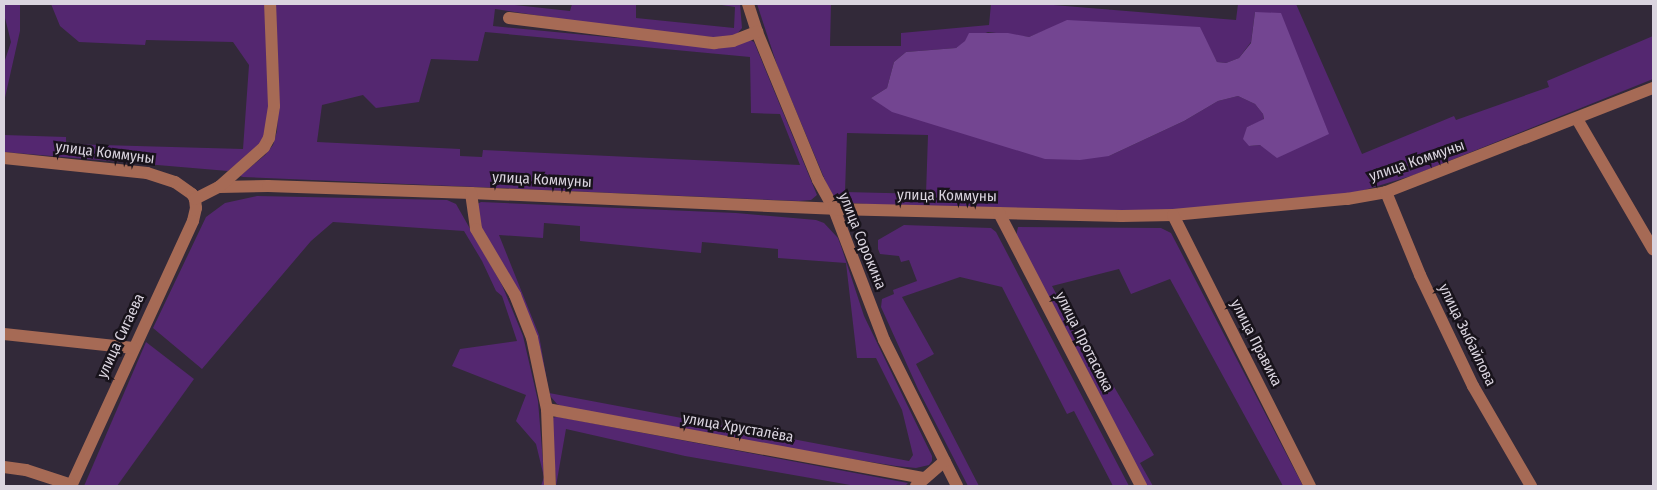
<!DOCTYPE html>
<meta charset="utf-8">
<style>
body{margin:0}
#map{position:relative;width:1657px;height:490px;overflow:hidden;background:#322939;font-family:"Fira Sans Condensed",sans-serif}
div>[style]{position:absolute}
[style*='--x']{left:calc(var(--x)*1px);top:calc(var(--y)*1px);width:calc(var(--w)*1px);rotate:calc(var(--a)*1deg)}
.green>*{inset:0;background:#542770}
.forest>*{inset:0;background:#734591}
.minor>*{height:12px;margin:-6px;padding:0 6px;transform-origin:6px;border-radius:6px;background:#a66a55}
span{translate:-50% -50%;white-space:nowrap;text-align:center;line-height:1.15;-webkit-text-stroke:5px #18131b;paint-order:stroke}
.street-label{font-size:15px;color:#dad4df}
.frame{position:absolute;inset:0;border:5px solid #dad4df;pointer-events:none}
</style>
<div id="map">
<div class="green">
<div style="clip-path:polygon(4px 4px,20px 4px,20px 31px,4px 102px,4px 63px,11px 42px,4px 14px)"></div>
<div style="clip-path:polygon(51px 4px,266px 4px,269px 94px,267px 132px,263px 143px,228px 171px,4px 152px,4px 135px,66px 137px,66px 144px,243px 149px,249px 65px,233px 42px,146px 40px,145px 45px,79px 42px,60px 26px)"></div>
<div style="clip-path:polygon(evenodd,275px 4px,505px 4px,570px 11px,572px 4px,636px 4px,636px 18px,734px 28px,735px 7px,715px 4px,740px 4px,742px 28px,737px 34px,721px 38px,614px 27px,495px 9px,493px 26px,711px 47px,750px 40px,754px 42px,817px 195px,811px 200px,799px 201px,243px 177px,240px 176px,265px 155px,273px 145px,277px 131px,279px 89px,275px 4px,485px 32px,750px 57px,751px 113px,780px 114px,800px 165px,483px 150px,482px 157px,460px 156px,460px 149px,317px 142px,322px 105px,363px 95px,376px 108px,419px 102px,431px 59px,478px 61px,485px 32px)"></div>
<div style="clip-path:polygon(evenodd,757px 4px,831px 4px,830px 46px,901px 46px,901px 33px,989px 25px,991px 4px,1041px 4px,1236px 20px,1238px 4px,1296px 4px,1362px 154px,1454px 116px,1456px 120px,1549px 87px,1547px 81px,1653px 36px,1653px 79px,1414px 175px,1348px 195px,1174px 210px,1045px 214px,849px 203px,837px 199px,830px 192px,778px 68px,757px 4px,1255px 12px,1269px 150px,1260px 145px,1249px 146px,1247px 127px,1264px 120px,1263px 114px,1255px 104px,1238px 96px,1218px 101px,1184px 121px,1109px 156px,871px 98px,887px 88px,894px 62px,906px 52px,956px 48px,966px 41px,988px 32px,1029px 37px,1046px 30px,1199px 27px,1217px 62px,1226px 63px,1239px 58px,1251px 42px,1255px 12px,757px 4px,847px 133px,928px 135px,926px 194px,845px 192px,847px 133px)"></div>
<div style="clip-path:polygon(257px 196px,447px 200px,456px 204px,502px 285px,523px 336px,538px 401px,545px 486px,541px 486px,544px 477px,536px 444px,516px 421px,526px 395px,452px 366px,460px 349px,517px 341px,502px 296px,496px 291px,482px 261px,464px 231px,333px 222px,311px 241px,202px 369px,153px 328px,206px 217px,225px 203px)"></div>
<div style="clip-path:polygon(evenodd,481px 202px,736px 213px,816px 220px,824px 223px,838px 238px,842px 249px,864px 316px,932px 456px,932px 461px,929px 465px,916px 468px,896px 466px,807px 452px,564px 407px,557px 404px,551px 397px,481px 228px,475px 205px,481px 202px,544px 223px,580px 226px,580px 241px,701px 253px,702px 242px,778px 249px,778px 258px,846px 263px,857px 358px,876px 358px,902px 410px,913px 455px,909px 461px,549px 393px,539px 335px,499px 235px,543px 238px,544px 223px)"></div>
<div style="clip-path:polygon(904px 225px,991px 228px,996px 232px,1129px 486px,1113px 486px,1074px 411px,1067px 414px,1002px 287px,960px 277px,902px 297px,934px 354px,916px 364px,979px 486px,968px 486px,918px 389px,881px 307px,882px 299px,894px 294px,893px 290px,917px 281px,909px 260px,901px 262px,899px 256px,880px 254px,878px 249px,878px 240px)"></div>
<div style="clip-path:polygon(1018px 227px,1161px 228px,1171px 233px,1303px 486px,1283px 486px,1170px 279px,1131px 294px,1119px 269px,1052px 286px,1097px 370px,1103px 368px,1154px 455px,1140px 463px,1153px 486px,1142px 486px,1015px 241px)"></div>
<div style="clip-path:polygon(146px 342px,194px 379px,117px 486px,84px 486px)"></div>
<div style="clip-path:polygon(556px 417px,559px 417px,908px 483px,905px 486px,856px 486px,685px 456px,566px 429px,556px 486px,552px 418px)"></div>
</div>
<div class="forest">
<div style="clip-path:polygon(1255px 12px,1281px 13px,1329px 134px,1277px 158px,1260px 145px,1249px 146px,1243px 139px,1247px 127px,1264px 119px,1263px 114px,1255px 104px,1238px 96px,1218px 101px,1184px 121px,1109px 156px,1080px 160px,1045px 159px,892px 112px,871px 98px,887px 88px,894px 62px,906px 52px,956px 48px,965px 41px,969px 33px,1008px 33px,1029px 37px,1067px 20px,1200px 27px,1217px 62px,1226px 63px,1239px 58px,1251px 43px)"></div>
</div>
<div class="minor">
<div style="--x:748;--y:4;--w:29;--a:72"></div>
<div style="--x:757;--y:32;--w:160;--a:67.6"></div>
<div style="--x:818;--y:180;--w:33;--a:61"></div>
<div style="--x:834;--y:209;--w:140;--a:69.1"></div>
<div style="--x:884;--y:340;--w:163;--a:63.4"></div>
<div style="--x:509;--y:18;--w:207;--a:7"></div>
<div style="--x:714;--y:43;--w:19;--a:-6"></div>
<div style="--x:733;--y:41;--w:26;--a:-21"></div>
<div style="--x:1577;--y:119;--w:151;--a:59.7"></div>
<div style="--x:4;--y:158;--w:144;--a:6"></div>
<div style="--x:147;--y:173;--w:29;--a:18"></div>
<div style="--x:175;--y:182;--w:21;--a:35"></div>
<div style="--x:192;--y:194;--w:6;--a:59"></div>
<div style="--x:195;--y:199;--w:9;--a:84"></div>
<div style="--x:196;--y:208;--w:13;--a:103"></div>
<div style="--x:193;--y:221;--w:292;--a:114.7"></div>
<div style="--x:219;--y:187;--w:49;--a:-1.2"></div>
<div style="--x:268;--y:186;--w:203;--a:2"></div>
<div style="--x:471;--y:193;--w:363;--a:2.5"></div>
<div style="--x:834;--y:209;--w:288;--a:1.4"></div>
<div style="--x:1122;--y:216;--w:51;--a:-1.1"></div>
<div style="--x:1173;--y:215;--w:175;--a:-5.3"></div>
<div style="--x:1347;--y:199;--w:40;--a:-10"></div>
<div style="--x:1386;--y:192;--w:287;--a:-21.3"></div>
<div style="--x:1386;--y:192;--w:90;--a:67.7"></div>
<div style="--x:1420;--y:275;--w:123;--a:64.5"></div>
<div style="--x:1473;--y:386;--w:116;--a:59.9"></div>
<div style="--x:471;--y:193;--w:36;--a:82"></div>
<div style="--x:476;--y:229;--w:77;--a:59.4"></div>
<div style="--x:515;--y:295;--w:46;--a:68.4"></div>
<div style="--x:532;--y:338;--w:73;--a:78.1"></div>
<div style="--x:547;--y:409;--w:77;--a:87.8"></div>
<div style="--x:195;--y:199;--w:27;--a:-27"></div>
<div style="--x:219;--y:187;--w:60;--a:-41.6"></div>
<div style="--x:264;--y:147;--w:10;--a:-61"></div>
<div style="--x:269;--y:138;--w:32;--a:-81"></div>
<div style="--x:274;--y:106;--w:102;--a:-92.2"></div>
<div style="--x:999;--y:213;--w:308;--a:62.5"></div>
<div style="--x:1173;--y:215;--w:304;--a:63.2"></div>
<div style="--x:4;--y:334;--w:130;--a:6.2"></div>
<div style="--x:547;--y:409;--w:382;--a:10.4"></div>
<div style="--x:4;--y:467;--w:22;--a:8"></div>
<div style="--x:26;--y:470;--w:48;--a:18.1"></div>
<div style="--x:916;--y:486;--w:38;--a:-41"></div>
</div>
<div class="street-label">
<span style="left:105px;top:153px;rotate:7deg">улица Коммуны</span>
<span style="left:1417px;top:161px;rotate:-19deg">улица Коммуны</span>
<span style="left:542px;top:180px;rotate:3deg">улица Коммуны</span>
<span style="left:947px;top:196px;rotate:1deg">улица Коммуны</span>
<span style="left:862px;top:241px;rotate:68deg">улица Сорокина</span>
<span style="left:1467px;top:335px;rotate:64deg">улица Зыбайлова</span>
<span style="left:121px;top:336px;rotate:-65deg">улица Сигаева</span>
<span style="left:1084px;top:342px;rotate:63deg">улица Протасюка</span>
<span style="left:1256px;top:343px;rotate:63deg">улица Правика</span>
<span style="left:738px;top:428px;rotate:10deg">улица Хрусталёва</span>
</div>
<div class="frame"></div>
</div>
